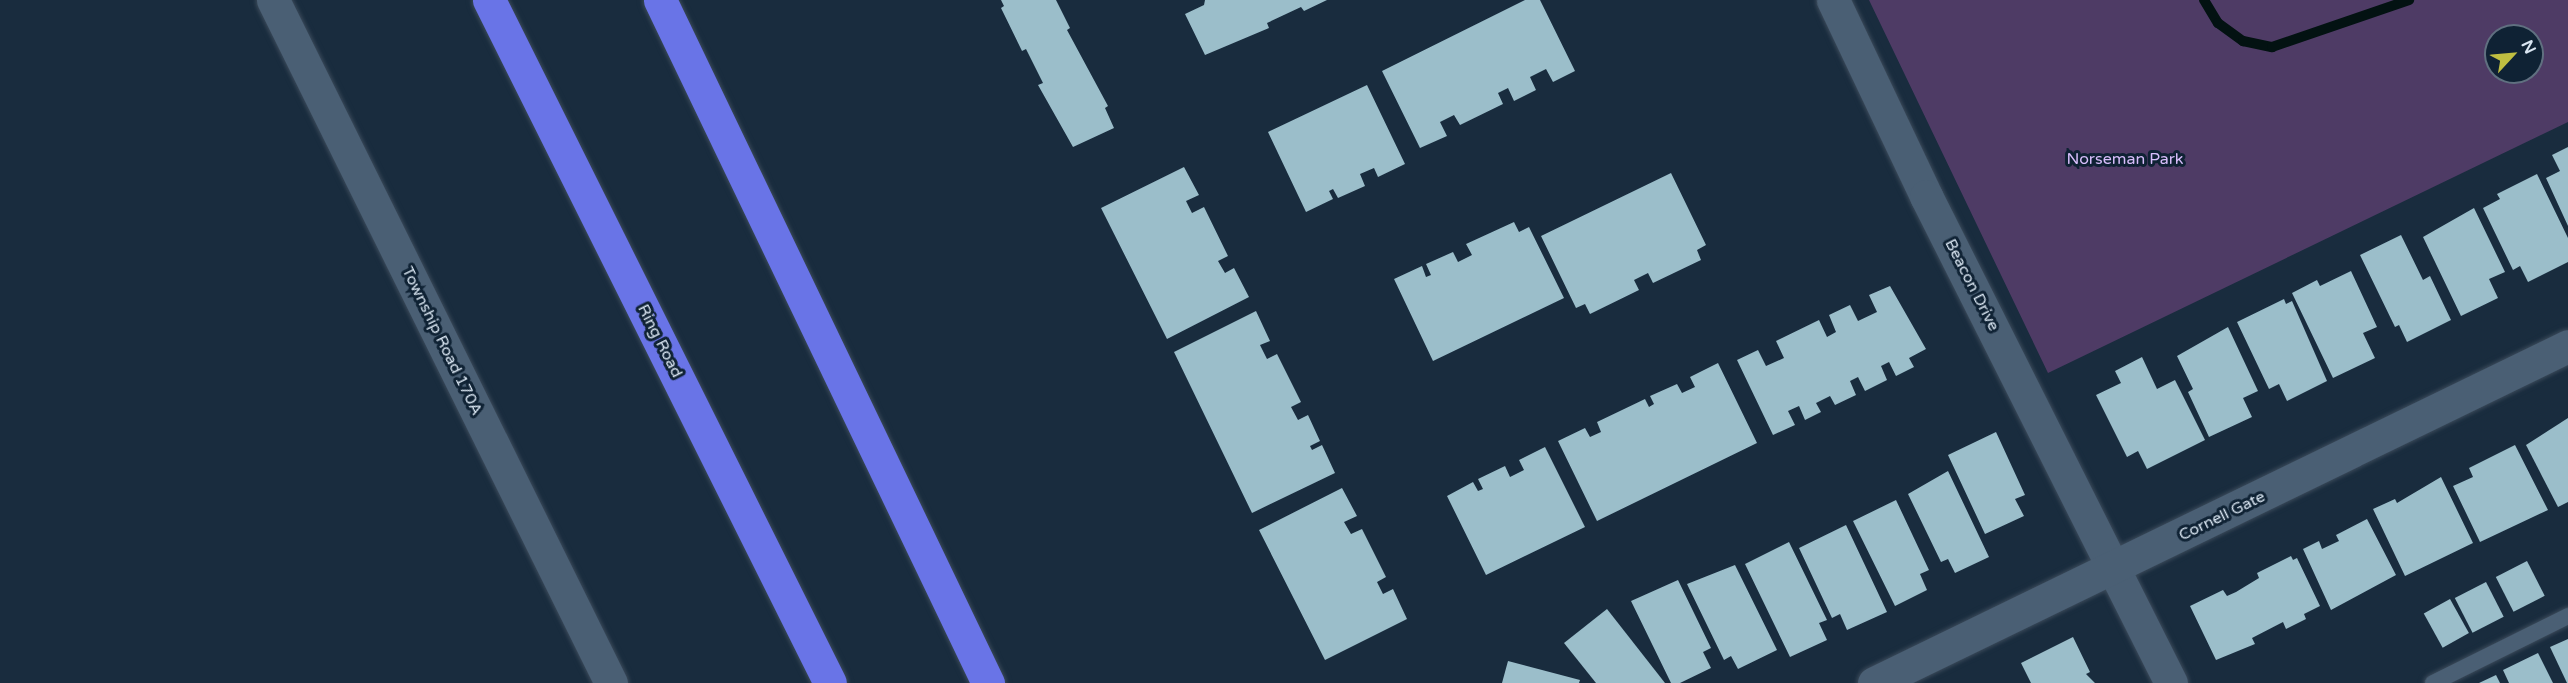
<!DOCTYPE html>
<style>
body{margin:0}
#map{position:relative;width:2568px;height:683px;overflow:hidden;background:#192c3e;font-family:"Varela Round",sans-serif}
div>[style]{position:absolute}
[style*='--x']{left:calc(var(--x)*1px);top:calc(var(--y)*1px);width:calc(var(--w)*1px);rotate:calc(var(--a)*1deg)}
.green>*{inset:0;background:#4e3b65}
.stream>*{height:10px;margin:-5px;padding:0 5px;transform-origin:5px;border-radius:5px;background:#031212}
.building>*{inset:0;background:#9bbeca;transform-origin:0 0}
.roads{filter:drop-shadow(0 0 2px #3b4a5a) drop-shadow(0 0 2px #3b4a5a)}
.service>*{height:16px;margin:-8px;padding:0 8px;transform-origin:8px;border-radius:8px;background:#4a5f74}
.minor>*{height:33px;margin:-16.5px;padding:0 16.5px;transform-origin:16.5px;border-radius:16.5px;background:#4a5f74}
.motorway>*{height:33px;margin:-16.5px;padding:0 16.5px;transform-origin:16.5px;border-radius:16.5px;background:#6974e7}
span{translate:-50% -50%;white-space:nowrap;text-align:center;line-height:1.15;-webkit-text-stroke:6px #0f2234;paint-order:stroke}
.park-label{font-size:16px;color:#d7bdfa}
.street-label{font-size:16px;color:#d9e5f1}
.north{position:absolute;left:2484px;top:24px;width:60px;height:60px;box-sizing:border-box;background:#0f2234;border:2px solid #607080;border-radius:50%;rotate:64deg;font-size:16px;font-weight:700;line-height:24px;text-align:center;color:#d9e5f1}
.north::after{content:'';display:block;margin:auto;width:21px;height:27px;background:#bfbe41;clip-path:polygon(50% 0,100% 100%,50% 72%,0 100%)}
</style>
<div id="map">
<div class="green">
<div style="clip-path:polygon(evenodd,1869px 0,2568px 0,2568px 122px,2048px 373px,1869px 0,2496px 36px,2532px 36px,2532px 72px,2496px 72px,2496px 36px)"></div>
</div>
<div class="stream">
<div style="--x:2204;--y:0;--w:27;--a:59"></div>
<div style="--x:2218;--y:23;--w:31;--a:36"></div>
<div style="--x:2243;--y:41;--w:30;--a:12"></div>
<div style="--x:2272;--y:47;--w:145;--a:-18.9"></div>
</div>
<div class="building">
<div style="clip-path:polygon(1001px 0,1056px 0,1070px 28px,1067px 30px,1108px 106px,1105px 108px,1114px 128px,1073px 147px,1038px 85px,1043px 83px,1026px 49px,1022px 51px,1001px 8px,1004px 6px)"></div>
<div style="clip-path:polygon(1205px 0,1327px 0,1304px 11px,1301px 7px,1267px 23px,1269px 28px,1205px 55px,1185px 14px,1204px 5px)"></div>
<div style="clip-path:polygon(1525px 0,1540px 0,1575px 71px,1553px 82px,1546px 69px,1530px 77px,1536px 90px,1514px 101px,1508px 88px,1498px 93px,1503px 104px,1460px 125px,1454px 115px,1440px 122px,1447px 136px,1420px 148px,1382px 71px)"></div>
<div style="clip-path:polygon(1367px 85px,1405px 164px,1378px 177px,1374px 168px,1360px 174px,1365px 186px,1338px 198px,1333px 189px,1329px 191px,1333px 199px,1306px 212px,1268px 132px)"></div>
<div style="clip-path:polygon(2568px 147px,2568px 226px,2546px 178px,2560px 171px,2552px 155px)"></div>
<div style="clip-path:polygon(1184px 167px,1199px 195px,1186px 201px,1192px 213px,1204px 207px,1228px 256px,1218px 261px,1225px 273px,1234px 268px,1249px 297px,1167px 339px,1101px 208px)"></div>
<div style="clip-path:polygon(1671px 173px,1706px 245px,1697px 250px,1701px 260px,1653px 283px,1648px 273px,1634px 280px,1639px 290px,1590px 314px,1585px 304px,1576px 308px,1541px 236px)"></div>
<div style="clip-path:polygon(2537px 174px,2568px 238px,2568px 262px,2528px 282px,2520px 266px,2513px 270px,2483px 208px,2500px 199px,2497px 194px)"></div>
<div style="clip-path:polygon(2474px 208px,2505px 272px,2489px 279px,2498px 298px,2461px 316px,2423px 237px)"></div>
<div style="clip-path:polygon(1514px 222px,1519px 232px,1529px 227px,1564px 298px,1433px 361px,1394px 279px,1422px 266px,1426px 277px,1431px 275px,1426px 264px,1453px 252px,1458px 262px,1472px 255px,1466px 244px)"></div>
<div style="clip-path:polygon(2401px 235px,2423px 280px,2430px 276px,2451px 320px,2407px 342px,2399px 325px,2395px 327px,2360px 255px)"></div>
<div style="clip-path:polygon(2351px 271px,2377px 327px,2363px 333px,2375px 358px,2333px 378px,2292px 293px,2317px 280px,2320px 286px)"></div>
<div style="clip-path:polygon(1890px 286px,1926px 349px,1909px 358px,1914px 367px,1896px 376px,1889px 362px,1881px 366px,1887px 380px,1865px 391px,1858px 377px,1850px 381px,1856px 395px,1835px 405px,1830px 396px,1816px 403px,1821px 412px,1805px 420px,1799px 406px,1788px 411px,1795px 425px,1773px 435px,1737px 360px,1758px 350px,1766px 366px,1784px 358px,1776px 341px,1819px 320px,1827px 337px,1836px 332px,1829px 315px,1850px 305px,1858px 321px,1877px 312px,1869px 295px)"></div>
<div style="clip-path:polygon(2284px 299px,2286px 304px,2292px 301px,2327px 381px,2287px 401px,2279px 384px,2269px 389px,2237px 322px)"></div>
<div style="clip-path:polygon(1256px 311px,1270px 341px,1260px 345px,1267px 359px,1277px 354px,1301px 402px,1291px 407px,1298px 420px,1308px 415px,1320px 441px,1310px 446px,1312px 450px,1322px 445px,1335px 473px,1252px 513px,1174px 352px)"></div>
<div style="clip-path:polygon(2228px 327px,2258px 391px,2243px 398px,2252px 417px,2209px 437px,2188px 392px,2193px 389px,2177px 356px)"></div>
<div style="clip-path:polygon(2142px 357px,2157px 389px,2175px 380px,2205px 440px,2147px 469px,2138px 451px,2127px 457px,2096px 395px,2121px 383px,2115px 371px)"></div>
<div style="clip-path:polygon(1718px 363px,1757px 443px,1597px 521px,1558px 441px,1585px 428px,1590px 437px,1601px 432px,1597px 422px,1645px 399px,1649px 407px,1654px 404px,1650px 396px,1677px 384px,1682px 393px,1695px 387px,1690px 377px)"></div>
<div style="clip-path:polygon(2568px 418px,2568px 502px,2558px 507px,2526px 445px)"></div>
<div style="clip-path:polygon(1996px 432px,2025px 495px,2015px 499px,2024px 516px,1985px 534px,1948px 455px)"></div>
<div style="clip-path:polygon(2515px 445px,2548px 510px,2480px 542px,2453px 486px,2473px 477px,2469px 468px)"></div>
<div style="clip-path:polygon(1545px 447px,1585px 527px,1486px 575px,1447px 496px,1473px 482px,1478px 491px,1483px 489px,1478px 479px,1505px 466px,1510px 477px,1524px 470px,1519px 460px)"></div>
<div style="clip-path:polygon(1948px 471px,1989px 557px,1955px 573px,1948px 559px,1941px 562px,1908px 494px)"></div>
<div style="clip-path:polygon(2441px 477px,2473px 543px,2405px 576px,2373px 509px,2395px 499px,2397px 503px)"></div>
<div style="clip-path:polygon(1342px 488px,1357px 516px,1344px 522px,1351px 534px,1362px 529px,1386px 577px,1377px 582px,1383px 594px,1393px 589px,1407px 619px,1325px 660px,1259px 530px)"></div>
<div style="clip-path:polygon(1896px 500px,1929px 570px,1920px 574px,1927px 590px,1895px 606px,1853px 521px)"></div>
<div style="clip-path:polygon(2367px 519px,2396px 575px,2331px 610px,2303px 549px,2319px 541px,2322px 549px,2339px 541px,2336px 535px)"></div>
<div style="clip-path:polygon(1846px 525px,1887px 612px,1847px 630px,1840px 614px,1832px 618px,1799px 548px)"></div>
<div style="clip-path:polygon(1789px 542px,1827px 620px,1819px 623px,1827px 640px,1790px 657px,1745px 564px)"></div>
<div style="clip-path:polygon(2291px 556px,2293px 560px,2297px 558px,2320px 606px,2304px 614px,2306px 619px,2286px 629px,2283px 622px,2252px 638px,2255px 644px,2216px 660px,2190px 606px,2223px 590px,2227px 596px,2236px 592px,2259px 578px,2257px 573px)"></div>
<div style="left:2527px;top:561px;width:39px;height:35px;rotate:63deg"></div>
<div style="clip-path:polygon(1735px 565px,1777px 650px,1738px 669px,1731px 656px,1724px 660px,1687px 584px)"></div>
<div style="clip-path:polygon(1678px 580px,1711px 648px,1703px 652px,1711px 668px,1680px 683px,1671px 683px,1631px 601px)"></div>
<div style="left:2486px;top:582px;width:39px;height:35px;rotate:63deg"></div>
<div style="left:2450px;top:599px;width:39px;height:30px;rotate:61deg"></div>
<div style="clip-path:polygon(1607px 609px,1665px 683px,1596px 683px,1564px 643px)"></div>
<div style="clip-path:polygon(2073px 637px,2090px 672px,2086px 674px,2095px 683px,2031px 683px,2021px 663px)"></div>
<div style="clip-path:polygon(2568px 639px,2568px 683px,2567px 683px,2550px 647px)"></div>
<div style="clip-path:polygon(2538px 653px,2553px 683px,2509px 683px,2503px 670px)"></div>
<div style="clip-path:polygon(1508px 661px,1580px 680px,1579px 683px,1502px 683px)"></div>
<div style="clip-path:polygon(2496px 675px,2500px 683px,2479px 683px)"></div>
</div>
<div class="roads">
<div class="service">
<div style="--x:2433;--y:683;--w:151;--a:-26.4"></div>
</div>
<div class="minor">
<div style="--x:273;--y:0;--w:762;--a:63.67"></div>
<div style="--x:1833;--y:0;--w:217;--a:64.6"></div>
<div style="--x:1926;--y:196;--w:545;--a:63.29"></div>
<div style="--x:1874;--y:683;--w:771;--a:-25.9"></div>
</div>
<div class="motorway">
<div style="--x:489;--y:0;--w:763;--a:63.47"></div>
<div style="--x:660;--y:0;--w:758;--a:64.35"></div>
</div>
</div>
<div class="park-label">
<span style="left:2125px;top:159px">Norseman Park</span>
</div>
<div class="street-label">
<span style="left:1972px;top:285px;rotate:63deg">Beacon Drive</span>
<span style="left:442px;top:341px;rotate:64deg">Township Road 170A</span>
<span style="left:660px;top:341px;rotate:63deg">Ring Road</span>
<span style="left:2222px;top:516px;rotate:-26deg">Cornell Gate</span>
</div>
<div class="north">N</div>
</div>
